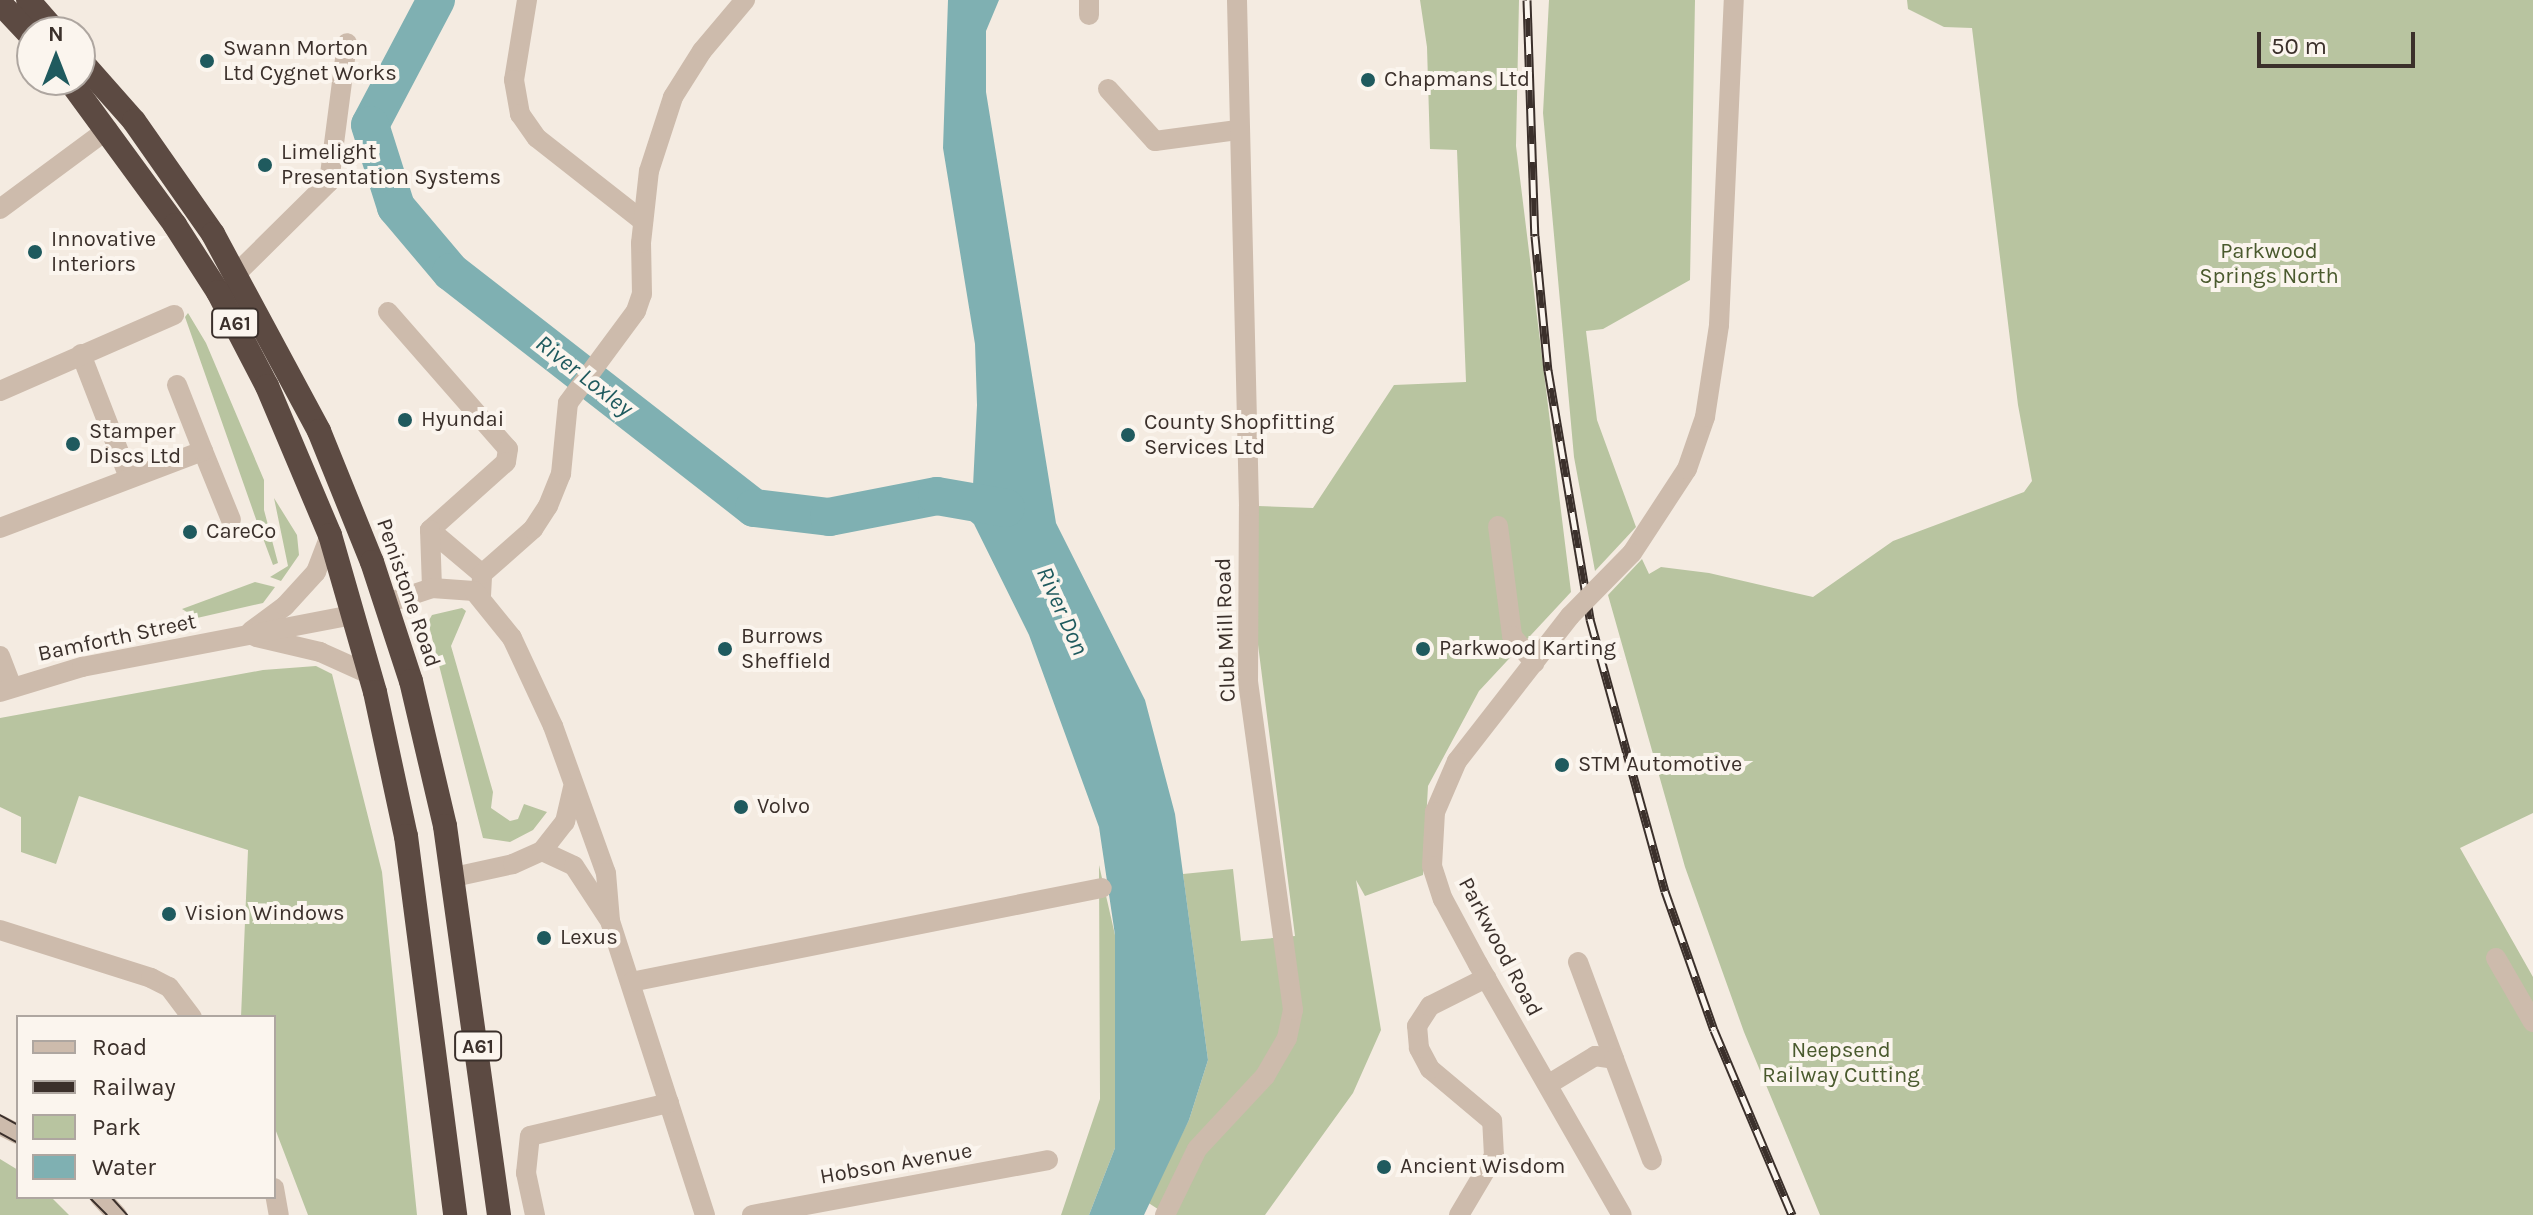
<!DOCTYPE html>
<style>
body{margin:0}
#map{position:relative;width:2533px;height:1215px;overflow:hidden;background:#f4ebe1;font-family:Karla,sans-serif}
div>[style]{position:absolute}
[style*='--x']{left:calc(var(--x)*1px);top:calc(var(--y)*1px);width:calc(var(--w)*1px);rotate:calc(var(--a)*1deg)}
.green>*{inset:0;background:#b8c4a0}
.water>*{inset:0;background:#7fb0b2}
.river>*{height:38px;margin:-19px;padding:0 19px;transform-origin:19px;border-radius:19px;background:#7fb0b2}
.minor>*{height:20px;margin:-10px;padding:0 10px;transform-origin:10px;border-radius:10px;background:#cdbbac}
.highway>*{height:24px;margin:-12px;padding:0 12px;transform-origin:12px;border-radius:12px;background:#5c4a42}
.tram>*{height:2px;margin:-1px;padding:0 1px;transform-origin:1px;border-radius:1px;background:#3b302b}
.rail>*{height:9px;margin-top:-4.5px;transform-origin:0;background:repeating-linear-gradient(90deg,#fbf5ee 0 18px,#3b302b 0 36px);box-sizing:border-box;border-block:2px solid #3b302b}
.minor-bridge>*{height:20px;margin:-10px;padding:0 10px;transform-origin:10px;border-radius:10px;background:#cdbbac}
.dots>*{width:22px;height:22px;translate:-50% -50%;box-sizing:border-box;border:4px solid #fbf5ee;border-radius:50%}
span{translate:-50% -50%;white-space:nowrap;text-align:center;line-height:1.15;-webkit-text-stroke:8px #fbf5ee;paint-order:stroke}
.shield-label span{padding:2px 6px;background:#fbf5ee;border:2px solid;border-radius:6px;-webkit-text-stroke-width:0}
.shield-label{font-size:20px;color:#3b302b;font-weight:700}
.poi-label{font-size:22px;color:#3b302b}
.left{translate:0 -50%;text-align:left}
.park-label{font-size:22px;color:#4a5a2e}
.street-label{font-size:22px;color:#3b302b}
.water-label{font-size:24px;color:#1f5a5e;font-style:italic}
.legend{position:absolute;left:16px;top:1015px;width:260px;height:184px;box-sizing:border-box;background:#fbf5ee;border:2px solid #aea6a0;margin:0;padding:10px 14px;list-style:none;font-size:24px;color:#3b302b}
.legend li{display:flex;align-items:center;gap:16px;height:40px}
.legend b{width:40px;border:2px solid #aea6a0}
.north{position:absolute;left:16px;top:16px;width:80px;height:80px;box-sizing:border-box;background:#fbf5ee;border:2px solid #aea6a0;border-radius:50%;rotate:0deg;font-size:22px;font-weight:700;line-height:32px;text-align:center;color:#3b302b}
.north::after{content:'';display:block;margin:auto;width:28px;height:36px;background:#1f5a5e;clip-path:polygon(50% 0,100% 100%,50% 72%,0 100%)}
.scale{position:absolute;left:2257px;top:32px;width:158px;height:36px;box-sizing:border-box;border:4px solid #3b302b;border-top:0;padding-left:10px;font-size:24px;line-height:28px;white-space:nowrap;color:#3b302b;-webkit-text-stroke:6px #fbf5ee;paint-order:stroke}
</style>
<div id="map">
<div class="green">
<div style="clip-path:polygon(1420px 0,1519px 0,1516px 146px,1571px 592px,1479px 691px,1428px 786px,1423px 875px,1365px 896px,1356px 880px,1381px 1030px,1353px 1093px,1265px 1215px,1167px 1215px,1147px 1202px,1189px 1120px,1208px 1060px,1183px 874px,1233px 869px,1241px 941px,1295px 936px,1255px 621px,1258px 506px,1313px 508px,1394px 385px,1466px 382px,1457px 150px,1430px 149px,1427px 47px)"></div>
<div style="clip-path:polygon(1549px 0,1695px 0,1690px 280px,1603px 329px,1586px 331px,1597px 420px,1636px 527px,1595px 571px,1574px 457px,1543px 113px)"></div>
<div style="clip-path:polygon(1907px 0,2533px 0,2533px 813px,2460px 848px,2533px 977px,2533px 1215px,1820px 1215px,1744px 1032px,1685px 867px,1608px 595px,1642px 559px,1649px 574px,1661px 567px,1709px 573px,1813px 597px,1893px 541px,2024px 492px,2032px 481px,2018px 405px,1972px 28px,1944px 27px,1908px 9px)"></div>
<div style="clip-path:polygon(188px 313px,206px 343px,264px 480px,264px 510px,278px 563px,273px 565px,257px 522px,185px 317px)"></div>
<div style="clip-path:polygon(274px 498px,297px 535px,299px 555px,281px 581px,270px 577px,288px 566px)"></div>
<div style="clip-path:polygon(255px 582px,275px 587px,263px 603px,197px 618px,182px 609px)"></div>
<div style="clip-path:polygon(462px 608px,466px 611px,451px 646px,493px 792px,491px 808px,510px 821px,518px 819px,524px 804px,547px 812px,533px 830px,510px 842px,483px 838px,428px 622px,432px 615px)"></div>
<div style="clip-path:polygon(316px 666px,332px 674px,382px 872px,417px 1215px,308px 1215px,274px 1126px,274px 1017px,241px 1017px,248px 850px,79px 796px,56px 864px,21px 852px,21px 817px,0 807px,0 718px,263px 670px)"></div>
<div style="clip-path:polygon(1099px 865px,1115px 935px,1115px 1148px,1089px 1215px,1061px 1215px,1100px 1099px)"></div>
<div style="clip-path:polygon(0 1159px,18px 1170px,18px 1197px,51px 1197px,69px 1215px,0 1215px)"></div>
</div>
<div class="water">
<div style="clip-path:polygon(948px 0,999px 0,986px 31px,986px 92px,1056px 523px,1145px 700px,1175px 814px,1208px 1060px,1189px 1120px,1144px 1215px,1089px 1215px,1115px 1148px,1115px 935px,1099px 827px,1029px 635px,974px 524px,960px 512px,957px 496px,957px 487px,973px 486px,977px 405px,975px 344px,943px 148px)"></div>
</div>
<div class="river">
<div style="--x:436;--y:0;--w:141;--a:117.8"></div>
<div style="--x:370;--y:125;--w:86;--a:72.4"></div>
<div style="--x:396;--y:207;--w:85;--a:49.8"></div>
<div style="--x:451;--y:272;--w:384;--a:37.9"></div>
<div style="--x:754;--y:508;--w:76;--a:6.8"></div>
<div style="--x:829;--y:517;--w:110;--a:-11"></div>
<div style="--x:937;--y:496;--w:70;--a:9.9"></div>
</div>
<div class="minor">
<div style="--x:527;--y:0;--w:81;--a:99.2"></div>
<div style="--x:514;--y:80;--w:35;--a:80"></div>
<div style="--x:520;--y:114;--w:29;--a:55"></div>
<div style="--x:537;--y:138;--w:135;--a:38.1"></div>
<div style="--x:1089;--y:15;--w:15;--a:-90"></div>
<div style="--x:1108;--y:89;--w:70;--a:47.9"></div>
<div style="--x:1155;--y:141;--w:83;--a:-7.6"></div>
<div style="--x:0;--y:209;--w:134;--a:-36.5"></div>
<div style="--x:236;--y:274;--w:131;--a:-44.7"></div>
<div style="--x:329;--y:182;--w:140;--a:-82.6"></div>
<div style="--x:388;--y:312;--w:182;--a:48.8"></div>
<div style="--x:508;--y:449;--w:13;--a:99"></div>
<div style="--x:506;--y:462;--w:102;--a:138.2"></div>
<div style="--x:81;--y:354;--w:133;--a:68.8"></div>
<div style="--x:0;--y:391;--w:190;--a:-23.6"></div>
<div style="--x:203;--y:451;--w:74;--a:67.9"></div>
<div style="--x:1498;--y:526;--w:111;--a:82.7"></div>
<div style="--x:1512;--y:636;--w:35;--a:50"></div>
<div style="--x:0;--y:528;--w:217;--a:-20.8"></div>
<div style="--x:203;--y:451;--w:71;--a:-111.5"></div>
<div style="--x:430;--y:530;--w:68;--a:40.2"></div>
<div style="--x:430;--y:530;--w:58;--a:88"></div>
<div style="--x:1632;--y:553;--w:100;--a:-56.8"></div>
<div style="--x:1687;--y:469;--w:55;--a:-70.9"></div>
<div style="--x:1705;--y:417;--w:93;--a:-81.3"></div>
<div style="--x:1719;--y:325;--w:325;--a:-87.4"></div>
<div style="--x:481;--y:596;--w:22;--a:-87"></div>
<div style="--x:482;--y:574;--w:68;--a:-41.4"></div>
<div style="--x:533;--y:529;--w:27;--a:-57"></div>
<div style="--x:548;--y:506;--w:35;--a:-68"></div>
<div style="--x:561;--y:474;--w:71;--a:-84.4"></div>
<div style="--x:568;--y:403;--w:114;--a:-53.5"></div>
<div style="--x:636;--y:311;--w:18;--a:-71"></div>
<div style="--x:642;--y:294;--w:51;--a:-91.1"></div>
<div style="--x:641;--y:243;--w:72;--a:-83.7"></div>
<div style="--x:649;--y:171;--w:78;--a:-72"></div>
<div style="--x:673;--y:97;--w:54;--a:-57.8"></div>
<div style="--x:702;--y:51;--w:67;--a:-49.9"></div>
<div style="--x:387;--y:603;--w:47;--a:-18.4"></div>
<div style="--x:432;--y:588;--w:42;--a:4.1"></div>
<div style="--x:474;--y:591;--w:60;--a:51"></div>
<div style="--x:512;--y:638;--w:97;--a:65"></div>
<div style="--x:553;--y:726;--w:156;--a:70.2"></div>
<div style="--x:606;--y:873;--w:48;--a:85.2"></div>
<div style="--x:610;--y:921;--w:309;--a:72.1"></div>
<div style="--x:1570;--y:616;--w:184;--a:127.9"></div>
<div style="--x:1457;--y:761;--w:56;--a:113.3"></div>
<div style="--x:1435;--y:812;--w:54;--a:93.2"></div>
<div style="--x:1432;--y:866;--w:35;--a:72"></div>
<div style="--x:1443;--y:899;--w:74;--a:61.7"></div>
<div style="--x:1478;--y:964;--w:289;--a:60.2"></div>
<div style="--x:251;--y:631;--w:42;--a:-36.3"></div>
<div style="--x:285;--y:606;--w:46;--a:-47.6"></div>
<div style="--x:316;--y:572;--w:40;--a:-69"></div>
<div style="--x:256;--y:637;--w:66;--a:13.2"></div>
<div style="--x:320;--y:652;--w:54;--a:24.2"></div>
<div style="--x:0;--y:656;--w:33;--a:69"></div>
<div style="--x:0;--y:692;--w:86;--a:-17"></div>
<div style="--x:82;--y:667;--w:276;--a:-10.9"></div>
<div style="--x:542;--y:851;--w:35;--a:25"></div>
<div style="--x:574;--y:866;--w:62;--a:56.8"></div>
<div style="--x:454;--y:877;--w:60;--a:-12.4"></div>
<div style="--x:513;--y:864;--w:32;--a:-24"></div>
<div style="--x:542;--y:851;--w:37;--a:-52"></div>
<div style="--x:565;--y:822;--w:35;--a:-77"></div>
<div style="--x:0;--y:930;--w:158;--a:17.6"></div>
<div style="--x:151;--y:978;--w:20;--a:27"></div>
<div style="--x:169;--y:987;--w:38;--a:53"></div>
<div style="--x:2496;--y:958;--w:74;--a:60"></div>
<div style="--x:1578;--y:962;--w:103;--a:69.6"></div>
<div style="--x:631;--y:982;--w:480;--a:-11.3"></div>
<div style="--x:1549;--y:1084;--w:54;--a:-31.3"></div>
<div style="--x:1595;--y:1056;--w:19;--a:9"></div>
<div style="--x:1614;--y:1059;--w:108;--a:69.4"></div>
<div style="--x:0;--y:1125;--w:20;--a:27"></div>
<div style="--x:274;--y:1188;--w:27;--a:80"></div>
<div style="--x:100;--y:1197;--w:25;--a:47"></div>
<div style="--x:535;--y:1215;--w:43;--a:-102.1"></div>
<div style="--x:526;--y:1173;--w:37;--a:-84"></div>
<div style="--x:530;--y:1136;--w:143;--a:-13.4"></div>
<div style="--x:752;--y:1215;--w:301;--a:-10.5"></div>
<div style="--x:1165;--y:1215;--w:73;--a:-64.1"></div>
<div style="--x:1197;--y:1149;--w:100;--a:-47"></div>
<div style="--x:1265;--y:1076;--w:44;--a:-59.9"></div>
<div style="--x:1287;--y:1038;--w:29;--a:-78"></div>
<div style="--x:1293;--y:1010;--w:331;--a:-97.8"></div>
<div style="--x:1248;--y:682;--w:176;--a:-89.7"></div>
<div style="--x:1249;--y:506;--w:506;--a:-91.36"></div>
<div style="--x:1459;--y:1215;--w:69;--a:-59.3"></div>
<div style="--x:1494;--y:1156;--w:35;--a:-93"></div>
<div style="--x:1492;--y:1121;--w:81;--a:-140"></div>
<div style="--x:1430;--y:1069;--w:24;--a:-118"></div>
<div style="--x:1419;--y:1048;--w:22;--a:-95"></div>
<div style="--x:1417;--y:1026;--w:24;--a:-57"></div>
<div style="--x:1430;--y:1006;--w:63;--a:-26.6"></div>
</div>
<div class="highway">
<div style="--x:28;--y:0;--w:43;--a:48.8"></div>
<div style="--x:0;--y:3;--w:47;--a:46.7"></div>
<div style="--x:80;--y:60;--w:81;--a:48.5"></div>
<div style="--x:134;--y:121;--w:138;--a:55"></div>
<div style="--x:213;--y:234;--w:224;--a:61.7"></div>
<div style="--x:319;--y:431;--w:141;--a:68"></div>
<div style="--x:372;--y:562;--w:125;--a:71.9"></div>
<div style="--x:411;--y:681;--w:149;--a:76.8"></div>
<div style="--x:445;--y:826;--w:393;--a:82.1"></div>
<div style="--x:69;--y:80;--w:180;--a:53.8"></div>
<div style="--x:175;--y:225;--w:80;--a:57.3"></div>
<div style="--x:218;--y:292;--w:106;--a:62.5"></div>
<div style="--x:267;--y:386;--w:162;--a:67.1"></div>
<div style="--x:330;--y:535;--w:163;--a:74"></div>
<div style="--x:375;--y:692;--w:147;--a:77.9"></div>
<div style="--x:406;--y:836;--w:382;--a:82.6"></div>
</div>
<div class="tram">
<div style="--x:0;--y:1115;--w:21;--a:29"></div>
<div style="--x:0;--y:1133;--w:21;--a:29"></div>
<div style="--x:89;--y:1197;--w:25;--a:45"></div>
<div style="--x:111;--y:1197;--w:24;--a:48"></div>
</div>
<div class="rail">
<div style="--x:1527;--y:0;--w:236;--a:88.1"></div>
<div style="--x:1535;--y:236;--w:135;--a:84.5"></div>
<div style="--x:1548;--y:370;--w:253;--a:80.4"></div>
<div style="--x:1590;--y:619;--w:282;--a:74.6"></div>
<div style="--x:1665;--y:891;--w:147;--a:70.6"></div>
<div style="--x:1714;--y:1030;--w:201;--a:67.1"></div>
</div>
<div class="minor-bridge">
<div style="--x:1570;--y:616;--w:88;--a:-45.5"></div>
</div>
<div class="dots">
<div style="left:207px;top:61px;background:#1f5a5e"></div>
<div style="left:1368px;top:80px;background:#1f5a5e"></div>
<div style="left:265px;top:165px;background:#1f5a5e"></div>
<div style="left:35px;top:252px;background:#1f5a5e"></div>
<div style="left:405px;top:420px;background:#1f5a5e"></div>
<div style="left:1128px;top:435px;background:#1f5a5e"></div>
<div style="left:73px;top:444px;background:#1f5a5e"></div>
<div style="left:190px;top:532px;background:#1f5a5e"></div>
<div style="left:725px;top:649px;background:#1f5a5e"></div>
<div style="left:1423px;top:649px;background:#1f5a5e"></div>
<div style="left:1562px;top:765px;background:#1f5a5e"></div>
<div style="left:741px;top:807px;background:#1f5a5e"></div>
<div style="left:169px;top:914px;background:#1f5a5e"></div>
<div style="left:544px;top:938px;background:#1f5a5e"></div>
<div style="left:1384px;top:1167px;background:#1f5a5e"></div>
</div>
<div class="shield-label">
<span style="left:235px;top:323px">A61</span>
<span style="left:478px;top:1046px">A61</span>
</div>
<div class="poi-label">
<span class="left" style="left:223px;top:61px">Swann Morton<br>Ltd Cygnet Works</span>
<span class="left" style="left:1384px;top:80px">Chapmans Ltd</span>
<span class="left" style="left:281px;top:165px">Limelight<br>Presentation Systems</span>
<span class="left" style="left:51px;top:252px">Innovative<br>Interiors</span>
<span class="left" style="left:421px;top:420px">Hyundai</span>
<span class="left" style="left:1144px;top:435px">County Shopfitting<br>Services Ltd</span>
<span class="left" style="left:89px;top:444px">Stamper<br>Discs Ltd</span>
<span class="left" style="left:206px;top:532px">CareCo</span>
<span class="left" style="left:741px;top:649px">Burrows<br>Sheffield</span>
<span class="left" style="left:1439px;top:649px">Parkwood Karting</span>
<span class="left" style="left:1578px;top:765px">STM Automotive</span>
<span class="left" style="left:757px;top:807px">Volvo</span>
<span class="left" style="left:185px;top:914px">Vision Windows</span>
<span class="left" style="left:560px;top:938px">Lexus</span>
<span class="left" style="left:1400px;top:1167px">Ancient Wisdom</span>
</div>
<div class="park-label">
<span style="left:2269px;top:264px">Parkwood<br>Springs North</span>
<span style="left:1841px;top:1063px">Neepsend<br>Railway Cutting</span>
</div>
<div class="street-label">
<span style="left:408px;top:593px;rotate:71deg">Penistone Road</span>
<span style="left:1226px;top:630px;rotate:-92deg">Club Mill Road</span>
<span style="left:117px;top:638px;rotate:-12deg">Bamforth Street</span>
<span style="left:1500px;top:947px;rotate:62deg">Parkwood Road</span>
<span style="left:896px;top:1164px;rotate:-10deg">Hobson Avenue</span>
</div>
<div class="water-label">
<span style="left:584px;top:376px;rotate:38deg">River Loxley</span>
<span style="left:1062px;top:611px;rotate:66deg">River Don</span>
</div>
<ul class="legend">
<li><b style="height:10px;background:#cdbbac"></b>Road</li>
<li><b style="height:10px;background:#3b302b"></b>Railway</li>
<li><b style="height:22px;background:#b8c4a0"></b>Park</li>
<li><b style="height:22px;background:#7fb0b2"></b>Water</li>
</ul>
<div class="north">N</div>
<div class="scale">50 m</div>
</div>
